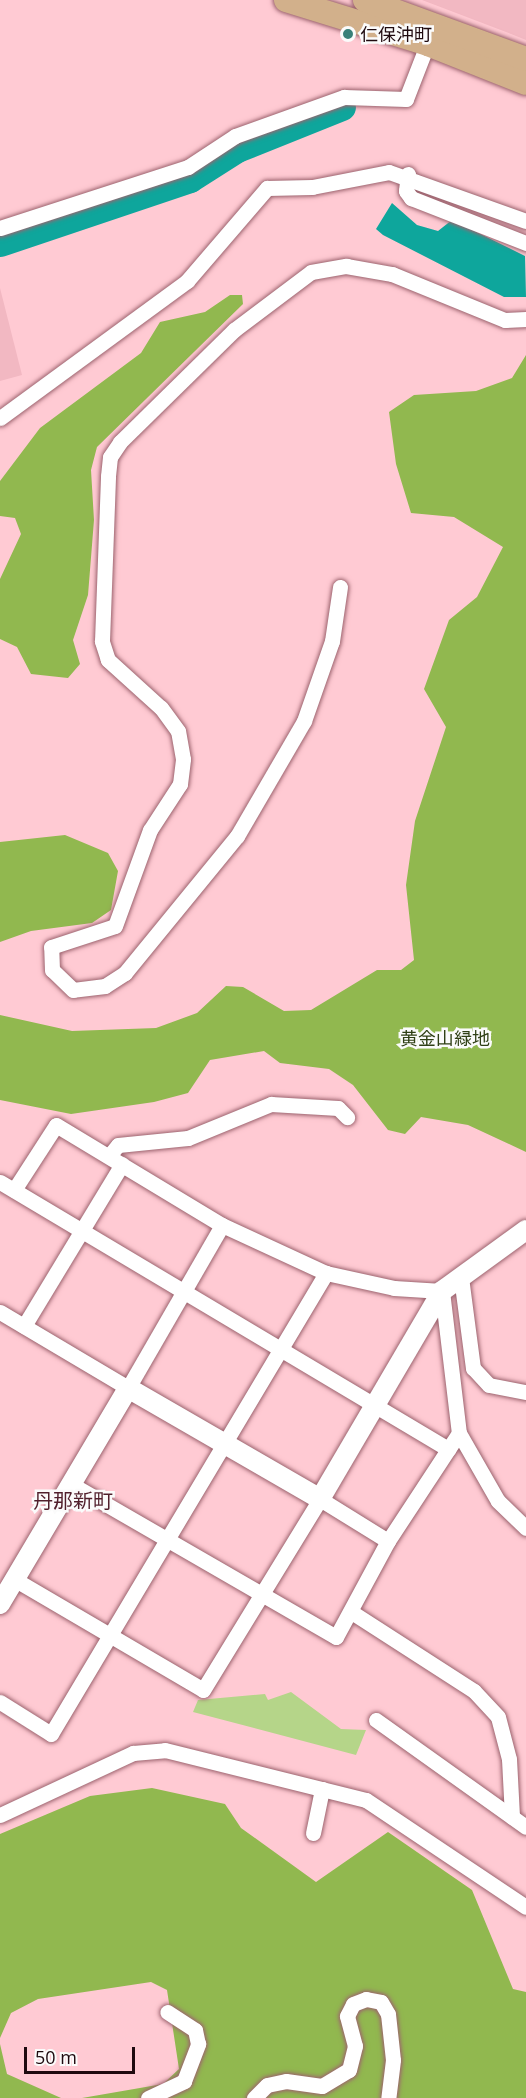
<!DOCTYPE html>
<meta charset="utf-8">
<style>
body{margin:0}
#map{position:relative;width:526px;height:2098px;overflow:hidden;background:#ffcad3;font-family:"Open Sans","Noto Sans JP",sans-serif}
div>[style]{position:absolute}
[style*='--x']{left:calc(var(--x)*1px);top:calc(var(--y)*1px);width:calc(var(--w)*1px);rotate:calc(var(--a)*1deg)}
.built>*{inset:0;background:#f2b8c2}
.green>*{inset:0;background:#b5d589}
.forest>*{inset:0;background:#91b84f}
.water>*{inset:0;background:#0ea69c}
.river>*{height:27px;margin:-13.5px;padding:0 13.5px;transform-origin:13.5px;border-radius:13.5px;background:#0ea69c}
.roads{filter:drop-shadow(0 0 2px #9c636e) drop-shadow(0 0 2px #9c636e)}
.minor>*{height:15px;margin:-7.5px;padding:0 7.5px;transform-origin:7.5px;border-radius:7.5px;background:#fff}
.tertiary>*{height:20px;margin:-10px;padding:0 10px;transform-origin:10px;border-radius:10px;background:#fff}
.primary>*{height:24px;margin:-12px;padding:0 12px;transform-origin:12px;border-radius:12px;background:#d2b08b}
.dots>*{width:16px;height:16px;translate:-50% -50%;box-sizing:border-box;border:3px solid #fbfbfb;border-radius:50%}
span{translate:-50% -50%;white-space:nowrap;text-align:center;line-height:1.15;-webkit-text-stroke:5px #fbfbfb;paint-order:stroke}
.poi-label{font-size:18px;color:#1f0a0f}
.left{translate:0 -50%;text-align:left}
.park-label{font-size:18px;color:#304016}
.neighbourhood-label{font-size:20px;color:#511f2c}
.scale{position:absolute;left:24px;top:2047px;width:111px;height:27px;box-sizing:border-box;border:3px solid #1f0a0f;border-top:0;padding-left:8px;font-size:18px;line-height:21px;white-space:nowrap;color:#1f0a0f;-webkit-text-stroke:4px #fbfbfb;paint-order:stroke}
</style>
<div id="map">
<div class="built">
<div style="clip-path:polygon(422px 0,526px 0,526px 40px,511px 34px)"></div>
<div style="clip-path:polygon(0 288px,22px 375px,0 381px)"></div>
</div>
<div class="green">
<div style="clip-path:polygon(291px 1692px,341px 1729px,366px 1730px,356px 1755px,193px 1712px,198px 1700px,265px 1694px,268px 1700px)"></div>
</div>
<div class="forest">
<div style="clip-path:polygon(230px 295px,242px 295px,243px 304px,97px 447px,91px 470px,94px 520px,88px 595px,73px 640px,80px 664px,68px 678px,31px 674px,17px 647px,0 639px,0 579px,21px 534px,15px 518px,0 516px,0 481px,40px 428px,141px 353px,160px 322px,205px 312px)"></div>
<div style="clip-path:polygon(526px 355px,526px 1152px,468px 1125px,421px 1117px,405px 1134px,388px 1130px,353px 1085px,329px 1069px,280px 1063px,264px 1051px,210px 1060px,188px 1093px,154px 1102px,71px 1114px,0 1100px,0 1015px,72px 1031px,156px 1028px,197px 1013px,226px 986px,243px 987px,284px 1011px,311px 1010px,377px 970px,401px 970px,414px 960px,406px 885px,415px 821px,446px 727px,424px 689px,449px 620px,477px 597px,503px 547px,454px 517px,411px 513px,396px 464px,389px 412px,414px 395px,476px 391px,512px 378px)"></div>
<div style="clip-path:polygon(65px 835px,108px 853px,118px 871px,111px 910px,92px 923px,31px 931px,0 942px,0 842px)"></div>
<div style="clip-path:polygon(152px 1788px,225px 1804px,241px 1828px,316px 1882px,388px 1832px,472px 1890px,513px 1989px,526px 1992px,526px 2098px,82px 2098px,163px 2084px,179px 2069px,167px 1990px,151px 1982px,38px 1999px,11px 2013px,0 2038px,0 1834px,90px 1796px)"></div>
<div style="clip-path:polygon(0 2044px,7px 2074px,61px 2098px,0 2098px)"></div>
</div>
<div class="water">
<div style="clip-path:polygon(392px 203px,417px 225px,438px 231px,452px 220px,525px 256px,526px 297px,504px 297px,383px 235px,376px 229px)"></div>
</div>
<div class="river">
<div style="--x:0;--y:243;--w:200;--a:-18.6"></div>
<div style="--x:190;--y:179;--w:56;--a:-32.6"></div>
<div style="--x:237;--y:149;--w:113;--a:-21.8"></div>
</div>
<div class="roads">
<div class="minor">
<div style="--x:408;--y:174;--w:17;--a:97"></div>
<div style="--x:406;--y:191;--w:9;--a:54"></div>
<div style="--x:411;--y:198;--w:123;--a:21.4"></div>
<div style="--x:0;--y:228;--w:198;--a:-18"></div>
<div style="--x:188;--y:167;--w:56;--a:-33.4"></div>
<div style="--x:235;--y:136;--w:116;--a:-19.7"></div>
<div style="--x:344;--y:97;--w:62;--a:1.8"></div>
<div style="--x:406;--y:99;--w:66;--a:-68.8"></div>
<div style="--x:0;--y:418;--w:232;--a:-36.2"></div>
<div style="--x:187;--y:281;--w:123;--a:-49.3"></div>
<div style="--x:267;--y:188;--w:45;--a:-1.3"></div>
<div style="--x:312;--y:187;--w:78;--a:-11"></div>
<div style="--x:389;--y:172;--w:145;--a:19.7"></div>
<div style="--x:340;--y:587;--w:55;--a:98.4"></div>
<div style="--x:332;--y:641;--w:85;--a:109.3"></div>
<div style="--x:304;--y:721;--w:133;--a:120.2"></div>
<div style="--x:237;--y:836;--w:177;--a:129.3"></div>
<div style="--x:125;--y:973;--w:24;--a:147"></div>
<div style="--x:105;--y:986;--w:32;--a:173"></div>
<div style="--x:73;--y:990;--w:29;--a:-136"></div>
<div style="--x:52;--y:970;--w:23;--a:-92"></div>
<div style="--x:51;--y:947;--w:67;--a:-18.2"></div>
<div style="--x:115;--y:926;--w:102;--a:-70"></div>
<div style="--x:150;--y:830;--w:55;--a:-56.9"></div>
<div style="--x:180;--y:784;--w:25;--a:-83"></div>
<div style="--x:183;--y:759;--w:28;--a:-100"></div>
<div style="--x:178;--y:731;--w:29;--a:-126"></div>
<div style="--x:161;--y:708;--w:72;--a:-137.8"></div>
<div style="--x:108;--y:660;--w:20;--a:-108"></div>
<div style="--x:102;--y:641;--w:165;--a:-87.9"></div>
<div style="--x:108;--y:476;--w:19;--a:-84"></div>
<div style="--x:110;--y:457;--w:18;--a:-56"></div>
<div style="--x:120;--y:442;--w:160;--a:-44.5"></div>
<div style="--x:234;--y:330;--w:96;--a:-37"></div>
<div style="--x:311;--y:272;--w:36;--a:-10"></div>
<div style="--x:346;--y:266;--w:47;--a:9.9"></div>
<div style="--x:392;--y:274;--w:122;--a:22.2"></div>
<div style="--x:505;--y:320;--w:21;--a:-3"></div>
<div style="--x:109;--y:1156;--w:14;--a:-51"></div>
<div style="--x:118;--y:1145;--w:70;--a:-5.7"></div>
<div style="--x:188;--y:1138;--w:90;--a:-22.3"></div>
<div style="--x:271;--y:1104;--w:67;--a:3.4"></div>
<div style="--x:338;--y:1108;--w:13;--a:45"></div>
<div style="--x:0;--y:1182;--w:522;--a:30.79"></div>
<div style="--x:14;--y:1190;--w:77;--a:-57.1"></div>
<div style="--x:56;--y:1125;--w:194;--a:31.1"></div>
<div style="--x:222;--y:1225;--w:115;--a:24.8"></div>
<div style="--x:326;--y:1273;--w:70;--a:12.4"></div>
<div style="--x:394;--y:1288;--w:48;--a:3.6"></div>
<div style="--x:442;--y:1291;--w:143;--a:83.2"></div>
<div style="--x:459;--y:1433;--w:78;--a:60.2"></div>
<div style="--x:498;--y:1501;--w:39;--a:44"></div>
<div style="--x:461;--y:1277;--w:92;--a:82.5"></div>
<div style="--x:473;--y:1368;--w:23;--a:47"></div>
<div style="--x:489;--y:1385;--w:38;--a:11"></div>
<div style="--x:0;--y:1312;--w:149;--a:30.7"></div>
<div style="--x:128;--y:1388;--w:188;--a:-60"></div>
<div style="--x:24;--y:1326;--w:189;--a:-58.8"></div>
<div style="--x:71;--y:1484;--w:306;--a:30"></div>
<div style="--x:336;--y:1637;--w:109;--a:-61.6"></div>
<div style="--x:388;--y:1541;--w:129;--a:-56.7"></div>
<div style="--x:14;--y:1579;--w:219;--a:30.4"></div>
<div style="--x:203;--y:1690;--w:224;--a:-58.5"></div>
<div style="--x:320;--y:1499;--w:80;--a:31.7"></div>
<div style="--x:353;--y:1613;--w:144;--a:32.8"></div>
<div style="--x:474;--y:1691;--w:35;--a:47"></div>
<div style="--x:498;--y:1717;--w:43;--a:75.3"></div>
<div style="--x:509;--y:1759;--w:58;--a:87"></div>
<div style="--x:0;--y:1702;--w:60;--a:32.1"></div>
<div style="--x:51;--y:1734;--w:537;--a:-59.18"></div>
<div style="--x:376;--y:1720;--w:184;--a:35.5"></div>
<div style="--x:0;--y:1815;--w:147;--a:-25"></div>
<div style="--x:133;--y:1753;--w:32;--a:-5"></div>
<div style="--x:165;--y:1750;--w:207;--a:14"></div>
<div style="--x:366;--y:1800;--w:192;--a:33.8"></div>
<div style="--x:313;--y:1833;--w:45;--a:-78.4"></div>
<div style="--x:148;--y:2098;--w:40;--a:-25"></div>
<div style="--x:184;--y:2081;--w:40;--a:-69"></div>
<div style="--x:198;--y:2044;--w:14;--a:-102"></div>
<div style="--x:195;--y:2030;--w:33;--a:-147"></div>
<div style="--x:254;--y:2098;--w:18;--a:-45"></div>
<div style="--x:267;--y:2085;--w:19;--a:-12"></div>
<div style="--x:286;--y:2081;--w:36;--a:8"></div>
<div style="--x:322;--y:2086;--w:31;--a:-31"></div>
<div style="--x:349;--y:2070;--w:25;--a:-76"></div>
<div style="--x:355;--y:2046;--w:31;--a:-105"></div>
<div style="--x:347;--y:2016;--w:13;--a:-63"></div>
<div style="--x:353;--y:2004;--w:14;--a:-21"></div>
<div style="--x:366;--y:1999;--w:15;--a:11"></div>
<div style="--x:381;--y:2002;--w:14;--a:60"></div>
<div style="--x:388;--y:2014;--w:46;--a:83.8"></div>
<div style="--x:393;--y:2060;--w:38;--a:97"></div>
</div>
<div class="tertiary">
<div style="--x:0;--y:1604;--w:251;--a:-59.3"></div>
<div style="--x:128;--y:1388;--w:222;--a:30"></div>
<div style="--x:320;--y:1499;--w:241;--a:-59.6"></div>
<div style="--x:442;--y:1291;--w:104;--a:-36"></div>
</div>
<div class="primary">
<div style="--x:286;--y:0;--w:149;--a:17.2"></div>
<div style="--x:428;--y:44;--w:105;--a:21.7"></div>
<div style="--x:365;--y:0;--w:171;--a:20.1"></div>
</div>
</div>
<div class="dots">
<div style="left:348px;top:34px;background:#398079"></div>
</div>
<div class="poi-label">
<span class="left" style="left:360px;top:34px">仁保沖町</span>
</div>
<div class="park-label">
<span style="left:445px;top:1038px">黄金山緑地</span>
</div>
<div class="neighbourhood-label">
<span style="left:73px;top:1500px">丹那新町</span>
</div>
<div class="scale">50 m</div>
</div>
